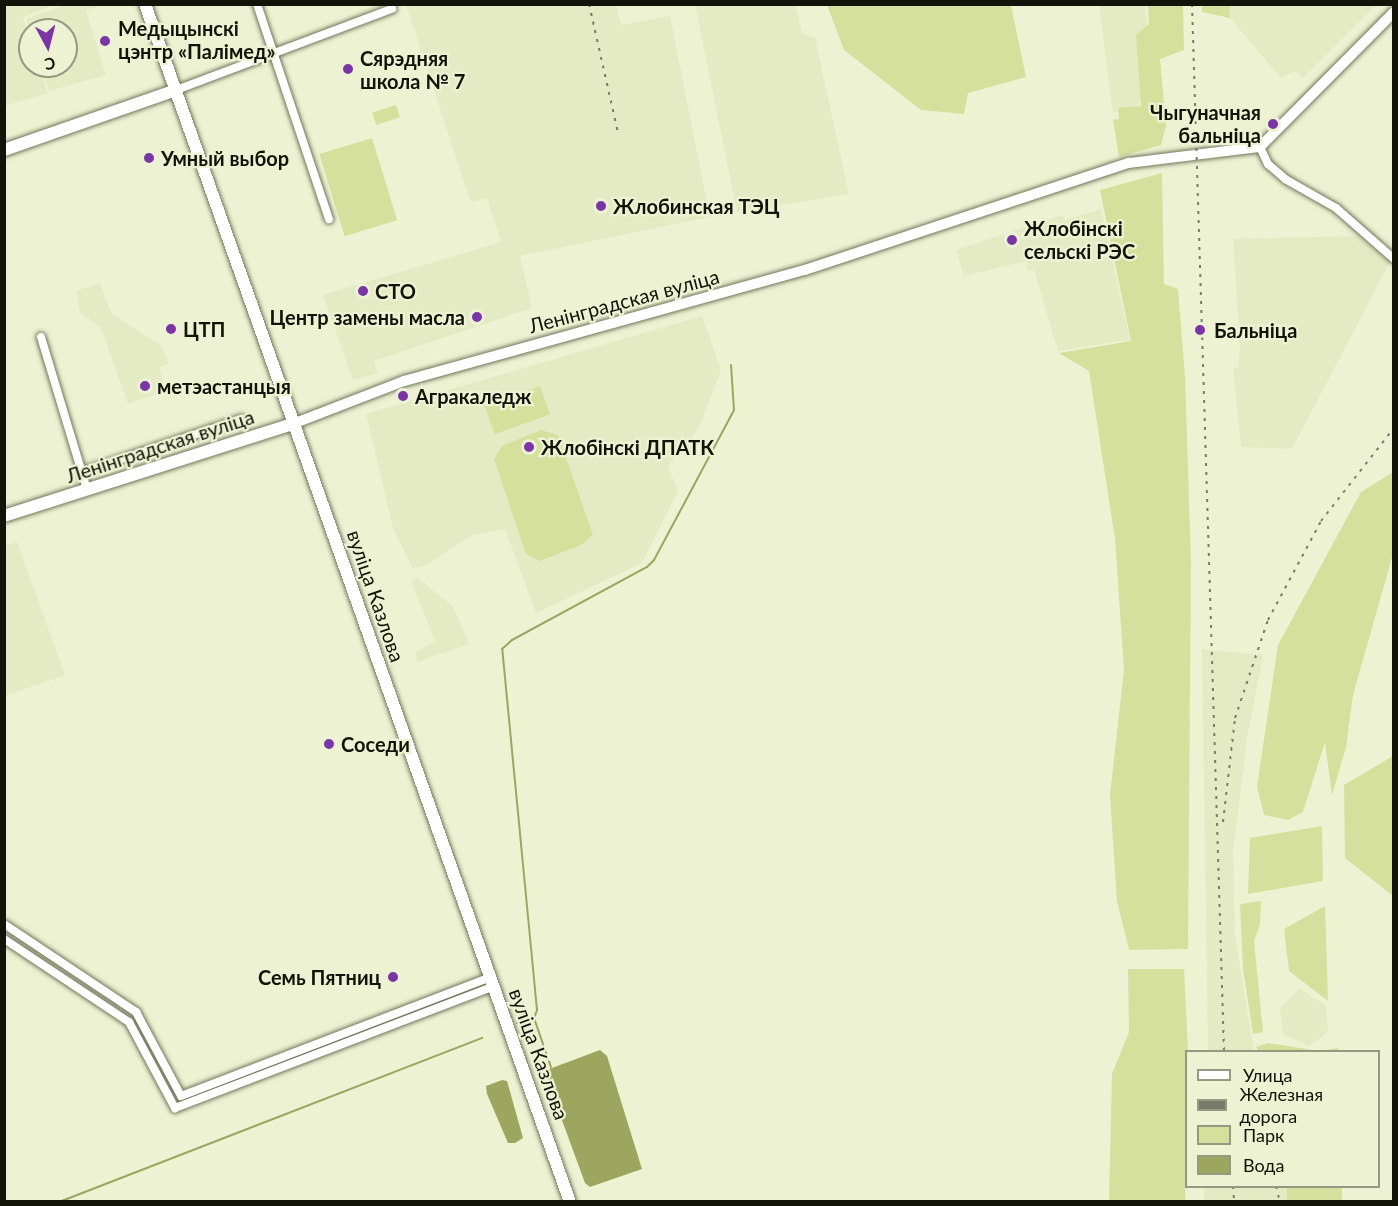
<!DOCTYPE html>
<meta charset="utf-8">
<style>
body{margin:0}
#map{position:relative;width:1398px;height:1206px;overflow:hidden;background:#edf2d3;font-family:Lato,sans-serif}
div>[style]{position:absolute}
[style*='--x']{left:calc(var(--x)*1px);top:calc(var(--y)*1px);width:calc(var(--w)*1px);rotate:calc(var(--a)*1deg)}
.built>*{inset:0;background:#e4ebc4;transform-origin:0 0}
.green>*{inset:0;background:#d6e09d;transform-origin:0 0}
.water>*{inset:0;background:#9ca65e}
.stream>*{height:2px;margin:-1px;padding:0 1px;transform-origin:1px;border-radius:1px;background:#9ca65e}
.roads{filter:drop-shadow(0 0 2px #72775b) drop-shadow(0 0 2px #72775b)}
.minor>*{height:8px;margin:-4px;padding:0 4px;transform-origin:4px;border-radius:4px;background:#fff}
.tertiary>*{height:10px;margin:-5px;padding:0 5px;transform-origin:5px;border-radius:5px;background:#fff}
.secondary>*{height:12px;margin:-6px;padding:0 6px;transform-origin:6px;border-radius:6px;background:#fff}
.rail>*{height:2px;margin-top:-1px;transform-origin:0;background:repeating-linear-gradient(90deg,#787b67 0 3px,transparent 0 9px)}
.dots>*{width:16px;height:16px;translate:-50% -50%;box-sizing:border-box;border:3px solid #edf2d3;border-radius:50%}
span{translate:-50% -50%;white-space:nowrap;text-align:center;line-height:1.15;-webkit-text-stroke:4.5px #edf2d3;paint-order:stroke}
.poi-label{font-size:20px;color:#131409;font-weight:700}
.left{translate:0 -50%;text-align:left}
.right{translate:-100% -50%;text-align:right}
.street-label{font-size:20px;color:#131409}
.frame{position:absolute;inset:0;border:6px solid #131409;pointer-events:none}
.legend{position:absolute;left:1185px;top:1050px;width:195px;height:138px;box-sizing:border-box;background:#edf2d3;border:2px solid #969982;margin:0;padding:8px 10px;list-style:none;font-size:18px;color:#131409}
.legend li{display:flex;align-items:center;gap:12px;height:30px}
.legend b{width:30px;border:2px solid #969982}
.north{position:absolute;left:18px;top:18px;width:60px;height:60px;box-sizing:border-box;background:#edf2d3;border:2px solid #969982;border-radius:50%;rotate:173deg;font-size:16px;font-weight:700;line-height:24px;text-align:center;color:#131409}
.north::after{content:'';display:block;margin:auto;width:21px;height:27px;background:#7c35a8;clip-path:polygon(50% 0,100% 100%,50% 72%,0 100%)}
</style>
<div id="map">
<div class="built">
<div style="clip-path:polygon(5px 4px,54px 5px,23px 17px,30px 38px,30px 66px,39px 66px,48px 93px,5px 106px)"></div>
<div style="clip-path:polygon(65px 5px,99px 5px,86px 11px,106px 75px,49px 91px,43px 73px,47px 72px,45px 66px,66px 66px,66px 30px,30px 30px,26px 19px)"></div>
<div style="clip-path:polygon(406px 5px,616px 5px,621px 25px,670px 16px,710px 217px,520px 256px,532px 308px,374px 361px,378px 373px,353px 380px,323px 295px,501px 242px,487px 198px,472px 202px,469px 197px)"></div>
<div style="clip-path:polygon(695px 5px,796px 5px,802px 33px,815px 38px,849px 194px,737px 212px)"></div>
<div style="clip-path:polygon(1099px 5px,1145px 5px,1150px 56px,1139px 105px,1113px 113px)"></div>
<div style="clip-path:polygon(1229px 5px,1376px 5px,1303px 78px,1295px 71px,1281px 78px,1230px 18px)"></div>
<div style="clip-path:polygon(1101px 209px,1130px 340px,1058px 351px,1034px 270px,1028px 271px,1026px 261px,964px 276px,956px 250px,1063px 215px,1065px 220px)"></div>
<div style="clip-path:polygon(1357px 236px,1390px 262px,1292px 449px,1241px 447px,1233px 368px,1238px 367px,1240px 350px,1233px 239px)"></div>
<div style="clip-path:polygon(100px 283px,111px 313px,163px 347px,168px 364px,159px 367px,166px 391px,128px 404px,101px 328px,80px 312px,76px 291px)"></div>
<div style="clip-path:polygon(702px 316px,721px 370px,699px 428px,668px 466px,678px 491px,642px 563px,536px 613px,505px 529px,472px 535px,425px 566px,413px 569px,393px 528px,366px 414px)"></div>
<div style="clip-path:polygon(17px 542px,65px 675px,5px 696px,5px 546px)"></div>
<div style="clip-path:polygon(417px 577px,453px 606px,469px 644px,417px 662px,416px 652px,435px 641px,411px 581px)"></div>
<div style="clip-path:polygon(1202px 649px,1263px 655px,1247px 739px,1233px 853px,1235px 935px,1254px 1051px,1208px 1051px)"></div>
<div style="clip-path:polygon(1299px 988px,1326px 1006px,1328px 1032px,1309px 1046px,1283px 1034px,1280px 1009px)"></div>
<div style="left:1204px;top:1187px;width:83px;height:14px"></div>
</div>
<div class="green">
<div style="clip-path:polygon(827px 5px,1011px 5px,1026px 77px,968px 93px,964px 114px,921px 110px,844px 50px)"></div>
<div style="clip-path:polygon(1148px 5px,1183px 5px,1184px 50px,1160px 59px,1166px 126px,1161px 145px,1119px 157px,1113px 120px,1119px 119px,1118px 108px,1141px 106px,1136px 35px,1149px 24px)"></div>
<div style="clip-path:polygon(1202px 5px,1229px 5px,1230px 18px,1202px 12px)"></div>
<div style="left:396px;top:105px;width:13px;height:25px;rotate:72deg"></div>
<div style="left:372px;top:138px;width:86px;height:55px;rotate:73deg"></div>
<div style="clip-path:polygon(1162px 173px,1164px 284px,1178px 289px,1185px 376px,1191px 562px,1188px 949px,1129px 950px,1117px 901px,1110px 795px,1124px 670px,1115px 539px,1089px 371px,1059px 353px,1131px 341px,1100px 190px)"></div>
<div style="left:540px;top:386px;width:30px;height:59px;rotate:70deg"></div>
<div style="clip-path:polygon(541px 430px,558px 435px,593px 535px,581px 545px,540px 561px,526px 554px,494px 459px,502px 446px)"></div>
<div style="clip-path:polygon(1393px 472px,1393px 554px,1353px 695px,1346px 747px,1332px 795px,1325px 742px,1303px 812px,1288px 820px,1264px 815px,1257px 787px,1278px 645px,1361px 492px)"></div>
<div style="clip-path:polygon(1393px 756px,1393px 896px,1345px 858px,1344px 785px)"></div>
<div style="clip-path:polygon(1322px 826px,1323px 881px,1248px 894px,1250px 838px)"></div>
<div style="clip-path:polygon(1261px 901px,1260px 924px,1254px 941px,1263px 1032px,1253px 1034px,1243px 969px,1240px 904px)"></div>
<div style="clip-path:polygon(1325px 906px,1328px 1001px,1289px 971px,1284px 929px)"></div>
<div style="clip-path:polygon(1128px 969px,1184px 969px,1188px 1051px,1185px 1201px,1109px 1201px,1112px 1074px,1129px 1032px)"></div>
<div style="clip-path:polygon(1268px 1043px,1319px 1051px,1338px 1048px,1338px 1051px,1258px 1051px,1256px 1047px)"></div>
<div style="left:1287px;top:1187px;width:55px;height:15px"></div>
</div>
<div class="water">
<div style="clip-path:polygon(600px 1050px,607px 1056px,642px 1169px,590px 1187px,585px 1183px,544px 1071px)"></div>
<div style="clip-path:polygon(502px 1080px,507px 1081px,523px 1138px,515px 1143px,508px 1143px,487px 1094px,486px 1086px)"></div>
</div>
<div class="stream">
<div style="--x:534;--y:1018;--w:52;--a:70.9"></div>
<div style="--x:517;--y:1023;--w:18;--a:-16"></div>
<div style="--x:534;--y:1018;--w:9;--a:-69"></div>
<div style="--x:537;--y:1010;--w:363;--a:-95.5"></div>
<div style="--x:502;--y:649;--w:13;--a:-42"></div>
<div style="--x:512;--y:640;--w:153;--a:-28.4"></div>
<div style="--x:647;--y:567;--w:10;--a:-45"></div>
<div style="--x:654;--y:560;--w:170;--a:-61.9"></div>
<div style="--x:734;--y:410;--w:45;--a:-93.8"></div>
<div style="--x:59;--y:1202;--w:454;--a:-21.2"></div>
</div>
<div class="roads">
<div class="minor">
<div style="--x:257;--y:4;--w:227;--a:71.5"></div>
<div style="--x:176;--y:90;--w:231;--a:-20.6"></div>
<div style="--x:1260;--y:147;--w:19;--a:65"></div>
<div style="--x:1268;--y:164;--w:23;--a:41"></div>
<div style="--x:1285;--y:179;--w:59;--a:29.6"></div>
<div style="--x:1336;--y:208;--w:77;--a:41.3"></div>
<div style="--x:41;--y:337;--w:159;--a:73.2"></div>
<div style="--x:82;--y:472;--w:168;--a:-18.4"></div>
<div style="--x:4;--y:924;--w:159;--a:33.7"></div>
<div style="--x:136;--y:1012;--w:95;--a:61.8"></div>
<div style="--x:181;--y:1096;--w:332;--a:-21"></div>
<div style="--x:4;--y:939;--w:150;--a:33.6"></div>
<div style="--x:129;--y:1022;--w:98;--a:61.9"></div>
<div style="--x:175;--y:1108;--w:342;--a:-20.9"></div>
</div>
<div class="tertiary">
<div style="--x:295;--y:423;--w:117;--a:-21.1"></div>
<div style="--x:404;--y:381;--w:416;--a:-15.5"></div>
<div style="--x:805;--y:270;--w:341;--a:-18.3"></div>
<div style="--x:1129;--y:163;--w:132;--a:-7"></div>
<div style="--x:1260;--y:147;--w:190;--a:-45.2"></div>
</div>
<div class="secondary">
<div style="--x:145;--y:4;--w:1271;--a:70.47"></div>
<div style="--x:4;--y:150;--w:182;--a:-19.2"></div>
<div style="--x:4;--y:516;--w:305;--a:-17.7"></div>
</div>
</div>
<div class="rail">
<div style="--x:589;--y:4;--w:132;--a:77.3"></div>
<div style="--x:1192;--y:4;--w:1048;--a:88.25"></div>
<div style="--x:1223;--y:822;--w:105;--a:-83.4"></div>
<div style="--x:1235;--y:718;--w:103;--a:-71.4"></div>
<div style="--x:1268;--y:620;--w:112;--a:-61.8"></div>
<div style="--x:1321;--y:521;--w:118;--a:-51.9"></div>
<div style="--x:1233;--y:1186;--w:16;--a:86"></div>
<div style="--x:1276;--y:1186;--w:16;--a:76"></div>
</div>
<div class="dots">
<div style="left:105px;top:41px;background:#7c35a8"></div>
<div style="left:348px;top:69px;background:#7c35a8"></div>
<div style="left:1273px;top:124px;background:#7c35a8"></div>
<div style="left:149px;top:158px;background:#7c35a8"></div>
<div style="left:601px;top:206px;background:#7c35a8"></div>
<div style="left:1012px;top:240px;background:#7c35a8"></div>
<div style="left:363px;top:291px;background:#7c35a8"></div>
<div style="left:477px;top:317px;background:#7c35a8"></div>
<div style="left:171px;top:329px;background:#7c35a8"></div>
<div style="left:1200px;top:330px;background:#7c35a8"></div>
<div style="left:145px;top:386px;background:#7c35a8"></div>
<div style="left:403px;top:396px;background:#7c35a8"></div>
<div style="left:529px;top:447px;background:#7c35a8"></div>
<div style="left:329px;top:744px;background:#7c35a8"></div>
<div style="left:393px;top:977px;background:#7c35a8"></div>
</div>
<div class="poi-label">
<span class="left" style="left:118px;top:40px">Медыцынскі<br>цэнтр «Палімед»</span>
<span class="left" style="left:360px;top:70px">Сярэдняя<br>школа № 7</span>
<span class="right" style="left:1261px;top:124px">Чыгуначная<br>бальніца</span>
<span class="left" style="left:161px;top:158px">Умный выбор</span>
<span class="left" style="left:613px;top:206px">Жлобинская ТЭЦ</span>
<span class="left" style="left:1024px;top:240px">Жлобінскі<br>сельскі РЭС</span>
<span class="left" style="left:375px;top:291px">СТО</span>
<span class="right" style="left:465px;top:317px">Центр замены масла</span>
<span class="left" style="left:183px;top:329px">ЦТП</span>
<span class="left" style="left:1214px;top:330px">Бальніца</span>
<span class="left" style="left:157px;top:386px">метэастанцыя</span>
<span class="left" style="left:415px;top:396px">Агракаледж</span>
<span class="left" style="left:541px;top:447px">Жлобінскі ДПАТК</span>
<span class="left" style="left:341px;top:744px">Соседи</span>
<span class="right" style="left:381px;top:977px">Семь Пятниц</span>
</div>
<div class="street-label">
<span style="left:624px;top:301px;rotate:-15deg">Ленінградская вуліца</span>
<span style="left:160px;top:446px;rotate:-18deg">Ленінградская вуліца</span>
<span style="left:376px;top:596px;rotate:71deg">вуліца Казлова</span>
<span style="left:539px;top:1054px;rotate:70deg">вуліца Казлова</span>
</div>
<div class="frame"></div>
<ul class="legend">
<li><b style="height:8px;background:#fff"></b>Улица</li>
<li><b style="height:8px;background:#787b67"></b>Железная дорога</li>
<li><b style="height:16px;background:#d6e09d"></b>Парк</li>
<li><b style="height:16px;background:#9ca65e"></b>Вода</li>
</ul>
<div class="north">С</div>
</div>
